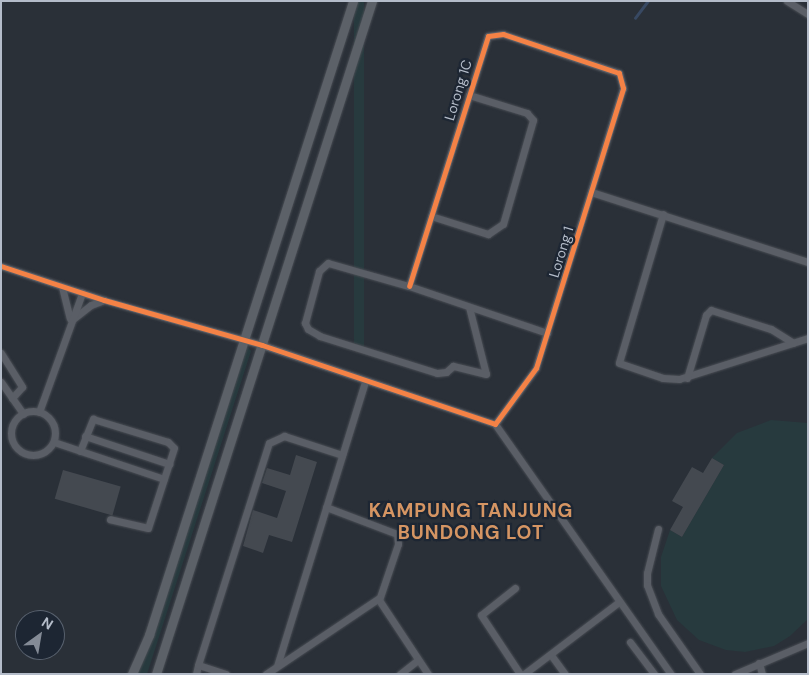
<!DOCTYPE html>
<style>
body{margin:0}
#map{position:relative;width:809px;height:675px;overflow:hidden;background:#2a3038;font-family:"DM Sans",sans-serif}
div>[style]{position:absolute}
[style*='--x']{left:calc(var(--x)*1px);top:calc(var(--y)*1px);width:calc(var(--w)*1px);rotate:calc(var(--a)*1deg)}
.green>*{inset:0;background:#273a3e;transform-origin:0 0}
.stream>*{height:2.5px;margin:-1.25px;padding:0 1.25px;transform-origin:1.25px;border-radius:1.25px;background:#384963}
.building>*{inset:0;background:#444950;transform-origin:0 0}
.roads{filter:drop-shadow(0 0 1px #484c53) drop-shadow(0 0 1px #484c53)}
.minor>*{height:7px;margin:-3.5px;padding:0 3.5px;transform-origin:3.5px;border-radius:3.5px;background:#5a5e66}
.minor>.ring{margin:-3.5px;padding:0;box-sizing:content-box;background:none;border:7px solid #5a5e66;border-radius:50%}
.major>*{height:9px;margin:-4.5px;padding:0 4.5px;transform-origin:4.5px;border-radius:4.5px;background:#5c6168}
.cycleway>*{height:5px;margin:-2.5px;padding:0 2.5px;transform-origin:2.5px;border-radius:2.5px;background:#f48246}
span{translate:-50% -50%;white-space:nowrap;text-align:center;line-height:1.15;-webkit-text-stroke:4.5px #1d2633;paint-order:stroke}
.street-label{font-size:14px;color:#b4bcc9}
.district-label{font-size:19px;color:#d59563;font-weight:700;letter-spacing:1px}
.frame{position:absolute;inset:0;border:2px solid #b4bcc9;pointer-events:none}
.north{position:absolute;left:15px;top:610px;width:50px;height:50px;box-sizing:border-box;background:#1d2633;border:1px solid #59626f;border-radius:50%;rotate:32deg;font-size:14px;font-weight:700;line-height:20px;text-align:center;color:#b4bcc9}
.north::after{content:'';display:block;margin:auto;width:18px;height:22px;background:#848b96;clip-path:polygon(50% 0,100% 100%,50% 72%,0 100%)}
</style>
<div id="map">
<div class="green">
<div style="left:354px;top:1px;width:10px;height:346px"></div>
<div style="clip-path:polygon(244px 342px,251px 351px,147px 674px,133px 674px)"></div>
<div style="clip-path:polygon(771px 420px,808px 423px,808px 619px,790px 636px,774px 646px,745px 652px,726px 650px,699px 640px,677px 620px,661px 586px,661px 557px,670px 530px,682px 537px,724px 465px,712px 458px,737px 433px)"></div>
</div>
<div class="stream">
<div style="--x:635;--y:18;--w:21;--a:-53"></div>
</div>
<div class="building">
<div style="clip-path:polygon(296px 455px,317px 462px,292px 542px,269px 535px,263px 553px,243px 546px,253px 510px,277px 518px,286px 491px,262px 483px,267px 468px,290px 475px)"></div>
<div style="clip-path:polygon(712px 458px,724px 465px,682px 537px,670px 530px,683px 507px,672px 501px,692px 467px,703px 473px)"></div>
<div style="left:63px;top:470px;width:60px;height:30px;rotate:16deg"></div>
</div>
<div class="roads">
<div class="minor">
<div style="--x:787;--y:1;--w:25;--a:32"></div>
<div style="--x:591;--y:192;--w:228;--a:17.9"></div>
<div style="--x:663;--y:214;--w:155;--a:106.5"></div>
<div style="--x:619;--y:363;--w:46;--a:18.8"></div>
<div style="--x:663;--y:378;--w:16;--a:4"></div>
<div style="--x:679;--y:379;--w:135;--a:-17.6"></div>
<div style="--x:431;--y:216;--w:60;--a:17.5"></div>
<div style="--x:488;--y:234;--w:18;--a:-34"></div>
<div style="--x:503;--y:224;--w:108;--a:-73.9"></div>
<div style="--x:533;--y:120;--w:9;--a:-131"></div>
<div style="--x:527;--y:113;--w:61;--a:-162.8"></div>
<div style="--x:1;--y:266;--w:108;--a:18.3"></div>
<div style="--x:104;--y:300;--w:164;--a:15.9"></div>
<div style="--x:262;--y:345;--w:246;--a:18.7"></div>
<div style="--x:409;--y:286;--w:262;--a:-72.5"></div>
<div style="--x:488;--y:36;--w:15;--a:-8"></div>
<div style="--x:503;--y:34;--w:122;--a:18.6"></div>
<div style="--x:619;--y:73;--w:16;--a:75"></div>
<div style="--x:623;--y:88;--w:293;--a:107.3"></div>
<div style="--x:536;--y:368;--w:69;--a:126.2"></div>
<div style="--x:62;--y:287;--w:32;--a:76"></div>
<div style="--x:469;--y:307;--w:69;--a:75.8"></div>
<div style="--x:486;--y:374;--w:34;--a:-166"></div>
<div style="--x:453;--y:366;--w:9;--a:139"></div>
<div style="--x:446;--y:372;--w:9;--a:174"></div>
<div style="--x:437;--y:373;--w:123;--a:-162.5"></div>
<div style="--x:320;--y:336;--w:14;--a:-150"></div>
<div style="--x:308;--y:329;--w:7;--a:-117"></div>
<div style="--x:305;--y:323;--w:54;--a:-74.9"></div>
<div style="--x:319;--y:271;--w:12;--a:-42"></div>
<div style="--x:328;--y:263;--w:84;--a:15.9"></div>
<div style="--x:409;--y:286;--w:146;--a:18.8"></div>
<div style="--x:73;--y:319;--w:23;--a:-38"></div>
<div style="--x:91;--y:305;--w:14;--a:-21"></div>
<div style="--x:1;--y:353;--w:40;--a:58"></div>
<div style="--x:22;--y:387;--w:15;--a:132"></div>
<div style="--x:687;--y:378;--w:66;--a:-73.2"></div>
<div style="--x:706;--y:315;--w:7;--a:-45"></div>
<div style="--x:711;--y:310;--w:63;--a:17.6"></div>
<div style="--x:771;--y:329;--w:26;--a:32"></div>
<div style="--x:1;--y:382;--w:39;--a:55"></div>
<div class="ring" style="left:11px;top:411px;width:37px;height:37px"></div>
<div style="--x:39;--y:412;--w:127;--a:-70.1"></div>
<div style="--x:495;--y:424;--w:306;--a:54.9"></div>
<div style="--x:85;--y:436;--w:89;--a:18.4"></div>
<div style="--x:54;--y:442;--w:116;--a:18.6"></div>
<div style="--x:80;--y:451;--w:35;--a:-68"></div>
<div style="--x:93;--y:419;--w:78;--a:17"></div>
<div style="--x:168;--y:442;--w:8;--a:45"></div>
<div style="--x:174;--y:448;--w:84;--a:108"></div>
<div style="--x:148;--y:528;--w:39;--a:-167"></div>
<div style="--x:326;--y:507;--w:76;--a:20.8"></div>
<div style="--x:397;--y:534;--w:10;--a:84"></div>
<div style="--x:398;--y:544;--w:59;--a:108.7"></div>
<div style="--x:379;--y:600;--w:89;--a:56.5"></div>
<div style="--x:658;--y:529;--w:45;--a:104"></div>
<div style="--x:647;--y:573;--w:12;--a:90"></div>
<div style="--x:647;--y:585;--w:31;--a:69"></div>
<div style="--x:658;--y:614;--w:73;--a:55"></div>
<div style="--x:515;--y:588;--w:43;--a:141.5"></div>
<div style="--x:481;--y:615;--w:71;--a:56.5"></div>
<div style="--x:630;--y:642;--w:40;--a:53"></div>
<div style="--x:551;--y:655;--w:24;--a:54"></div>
<div style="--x:759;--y:663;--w:11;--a:75"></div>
<div style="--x:277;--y:666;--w:297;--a:-72.8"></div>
<div style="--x:196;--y:674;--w:9;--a:-77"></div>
<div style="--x:226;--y:674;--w:29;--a:-162"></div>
<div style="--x:198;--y:665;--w:233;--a:-72.3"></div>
<div style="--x:269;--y:443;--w:17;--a:-25"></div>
<div style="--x:284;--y:436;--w:61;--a:18.1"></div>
<div style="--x:266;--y:674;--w:136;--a:-33.9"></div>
<div style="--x:400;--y:674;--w:23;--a:-38"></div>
<div style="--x:524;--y:674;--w:119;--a:-37.2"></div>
<div style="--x:735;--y:674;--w:79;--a:-23"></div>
</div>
<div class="major">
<div style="--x:132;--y:674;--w:43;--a:-66.4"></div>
<div style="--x:149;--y:635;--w:666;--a:-72.16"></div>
<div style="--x:156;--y:674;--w:707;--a:-72.21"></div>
</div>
</div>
<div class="cycleway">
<div style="--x:1;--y:266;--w:108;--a:18.3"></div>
<div style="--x:104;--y:300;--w:164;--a:15.9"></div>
<div style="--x:262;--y:345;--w:246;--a:18.7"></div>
<div style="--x:495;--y:424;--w:69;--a:-53.8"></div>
<div style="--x:536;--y:368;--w:293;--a:-72.7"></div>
<div style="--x:623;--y:88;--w:16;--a:-105"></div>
<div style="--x:619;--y:73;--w:122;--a:-161.4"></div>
<div style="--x:503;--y:34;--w:15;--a:172"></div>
<div style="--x:488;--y:36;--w:262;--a:107.5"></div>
</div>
<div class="street-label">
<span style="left:458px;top:90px;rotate:-73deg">Lorong 1C</span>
<span style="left:561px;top:252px;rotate:-73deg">Lorong 1</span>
</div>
<div class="district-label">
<span style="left:471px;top:522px">KAMPUNG TANJUNG<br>BUNDONG LOT</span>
</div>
<div class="frame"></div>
<div class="north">N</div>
</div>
